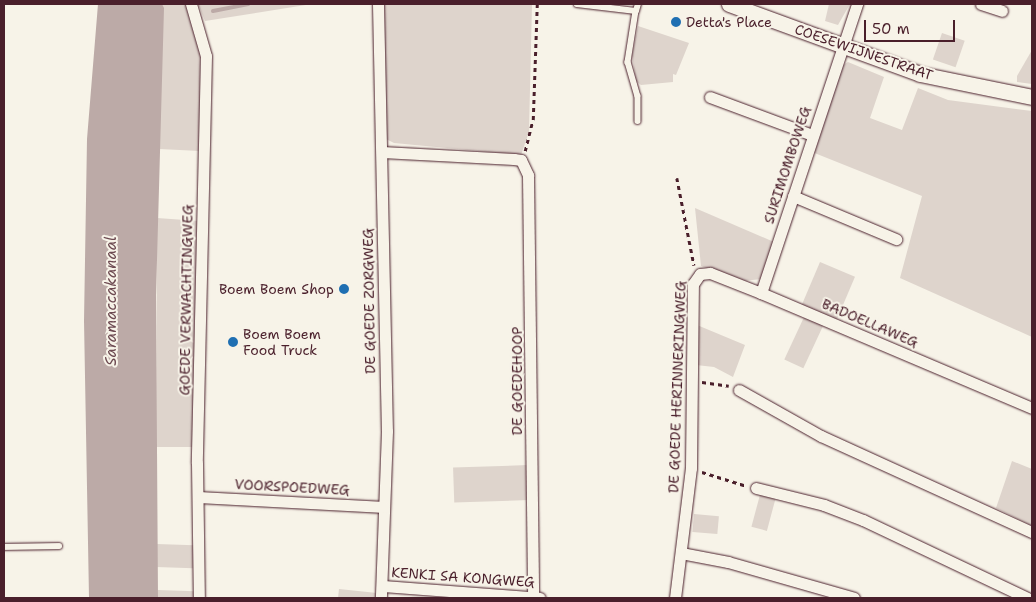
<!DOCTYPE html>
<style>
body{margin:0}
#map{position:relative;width:1036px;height:602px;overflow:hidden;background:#f7f3e8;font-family:"Shantell Sans",sans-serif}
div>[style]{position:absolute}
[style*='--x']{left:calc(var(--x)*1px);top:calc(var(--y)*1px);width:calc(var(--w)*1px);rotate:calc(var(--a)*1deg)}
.green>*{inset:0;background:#ded4cc;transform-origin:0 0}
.water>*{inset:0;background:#bcaaa7}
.stream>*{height:4px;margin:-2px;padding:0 2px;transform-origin:2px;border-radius:2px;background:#bcaaa7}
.path>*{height:2.5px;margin-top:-1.25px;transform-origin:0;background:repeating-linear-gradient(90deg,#4a1f2b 0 4px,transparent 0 8px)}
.roads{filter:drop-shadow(0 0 1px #4a1f2b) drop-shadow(0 0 1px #4a1f2b)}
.service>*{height:5.5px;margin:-2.75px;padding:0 2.75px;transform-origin:2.75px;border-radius:2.75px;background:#f7f3e8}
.minor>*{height:11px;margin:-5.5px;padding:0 5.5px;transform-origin:5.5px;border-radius:5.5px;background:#f7f3e8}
.secondary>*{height:15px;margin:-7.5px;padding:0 7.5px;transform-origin:7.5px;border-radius:7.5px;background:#f7f3e8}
.dots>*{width:14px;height:14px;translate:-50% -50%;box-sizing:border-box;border:2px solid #f7f3e8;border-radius:50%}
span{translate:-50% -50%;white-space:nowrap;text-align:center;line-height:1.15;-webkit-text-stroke:4px #f7f3e8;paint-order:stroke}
.poi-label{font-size:14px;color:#4a1f2b}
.left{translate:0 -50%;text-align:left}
.right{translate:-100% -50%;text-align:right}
.street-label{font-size:14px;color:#4a1f2b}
.water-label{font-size:15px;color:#6c4950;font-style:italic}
.frame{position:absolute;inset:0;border:5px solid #4a1f2b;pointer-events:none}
.scale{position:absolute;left:864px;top:20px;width:91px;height:22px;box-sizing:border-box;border:2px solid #4a1f2b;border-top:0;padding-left:6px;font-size:15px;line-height:18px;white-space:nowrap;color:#4a1f2b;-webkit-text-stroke:4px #f7f3e8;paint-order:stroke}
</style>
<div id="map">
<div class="green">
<div style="clip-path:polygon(162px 4px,186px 4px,200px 48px,200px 151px,159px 149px)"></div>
<div style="clip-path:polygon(198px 4px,312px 4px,205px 21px)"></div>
<div style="clip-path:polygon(381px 4px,532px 4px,529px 132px,521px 155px,394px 143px,386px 139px)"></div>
<div style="clip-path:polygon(829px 4px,850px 4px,838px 25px,825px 21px)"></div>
<div style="clip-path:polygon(638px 26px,689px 43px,676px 75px,673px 74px,673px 82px,641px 85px,636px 81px,632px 55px)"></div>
<div style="left:942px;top:33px;width:24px;height:28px;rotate:19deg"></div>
<div style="clip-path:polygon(1032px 50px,1032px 84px,1017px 82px,1017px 76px)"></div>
<div style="clip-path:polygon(848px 62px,884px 77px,870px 118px,902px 130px,918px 88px,948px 100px,1032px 111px,1032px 337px,900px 278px,922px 196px,812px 152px,843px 65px)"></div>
<div style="clip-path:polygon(695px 208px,774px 242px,761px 279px,744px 281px,701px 266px)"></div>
<div style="clip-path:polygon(157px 218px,199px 221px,192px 447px,156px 447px)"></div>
<div style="left:820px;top:262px;width:38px;height:47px;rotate:23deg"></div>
<div style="left:805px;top:315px;width:21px;height:49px;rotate:25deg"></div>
<div style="clip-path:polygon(697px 325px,745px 345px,733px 377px,714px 367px,696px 365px)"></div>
<div style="clip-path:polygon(1012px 461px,1032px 469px,1032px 526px,996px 508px)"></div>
<div style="left:528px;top:465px;width:35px;height:75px;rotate:88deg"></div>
<div style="left:761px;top:491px;width:16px;height:37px;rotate:15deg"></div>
<div style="left:694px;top:514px;width:25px;height:18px;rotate:5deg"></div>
<div style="left:157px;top:544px;width:37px;height:23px;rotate:2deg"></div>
<div style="clip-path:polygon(339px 589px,377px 593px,377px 598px,338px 598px)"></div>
<div style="left:158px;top:590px;width:37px;height:8px;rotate:2deg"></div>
</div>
<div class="water">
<div style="clip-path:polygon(98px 4px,162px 4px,164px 8px,156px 296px,158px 598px,89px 598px,84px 321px,87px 139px)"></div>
</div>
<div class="stream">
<div style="--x:213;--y:11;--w:36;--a:-11"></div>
</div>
<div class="path">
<div style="--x:525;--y:151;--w:32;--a:-76"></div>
<div style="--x:533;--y:120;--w:116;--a:-88"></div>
<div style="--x:677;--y:178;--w:89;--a:78.9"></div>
<div style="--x:702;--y:382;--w:27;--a:8"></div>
<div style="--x:702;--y:472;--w:47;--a:17.3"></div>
</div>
<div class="roads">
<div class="service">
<div style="--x:577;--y:4;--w:59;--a:6.8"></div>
<div style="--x:636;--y:11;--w:7;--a:-74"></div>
<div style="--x:636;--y:11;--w:52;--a:98.9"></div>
<div style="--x:628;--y:62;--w:35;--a:74"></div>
<div style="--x:638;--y:96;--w:25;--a:90"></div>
<div style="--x:4;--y:547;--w:55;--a:-1"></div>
</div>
<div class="minor">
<div style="--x:191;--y:4;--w:54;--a:73.9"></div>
<div style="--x:206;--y:56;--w:407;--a:91.3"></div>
<div style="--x:197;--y:463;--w:135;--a:89.2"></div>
<div style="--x:378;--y:4;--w:427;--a:88.8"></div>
<div style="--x:387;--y:431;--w:167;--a:92.1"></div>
<div style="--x:981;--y:4;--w:22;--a:18"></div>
<div style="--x:710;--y:97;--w:109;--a:20.4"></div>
<div style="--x:382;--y:152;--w:132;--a:3"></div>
<div style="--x:514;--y:159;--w:7;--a:8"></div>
<div style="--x:521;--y:160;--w:17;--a:65"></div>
<div style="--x:528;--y:175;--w:423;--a:89.3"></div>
<div style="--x:793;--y:196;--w:112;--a:22.7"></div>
<div style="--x:761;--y:293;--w:305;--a:-71.6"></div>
<div style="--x:739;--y:390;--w:94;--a:29.3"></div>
<div style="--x:821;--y:436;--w:232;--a:24.5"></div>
<div style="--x:756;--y:488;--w:70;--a:14"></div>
<div style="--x:824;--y:505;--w:42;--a:21"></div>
<div style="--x:863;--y:520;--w:182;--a:25.4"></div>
<div style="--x:199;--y:497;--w:185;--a:3.1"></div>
<div style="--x:681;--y:553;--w:48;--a:10.8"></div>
<div style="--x:728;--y:562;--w:131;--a:15.9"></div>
<div style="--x:382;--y:586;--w:158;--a:4.3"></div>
<div style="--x:675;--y:598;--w:131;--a:-83"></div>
<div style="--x:691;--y:468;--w:184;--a:-89.4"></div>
<div style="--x:693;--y:284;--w:12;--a:-55"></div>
<div style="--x:700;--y:274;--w:10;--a:-6"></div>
<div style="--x:710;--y:273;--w:55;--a:21.4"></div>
<div style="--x:761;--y:293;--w:294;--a:23"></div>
</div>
<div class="secondary">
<div style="--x:729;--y:4;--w:203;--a:20.1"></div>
<div style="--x:920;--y:74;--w:114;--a:11.6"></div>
</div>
</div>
<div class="dots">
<div style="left:676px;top:22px;background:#1f6fb2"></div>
<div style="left:344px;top:289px;background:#1f6fb2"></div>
<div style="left:233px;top:342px;background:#1f6fb2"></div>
</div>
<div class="poi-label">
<span class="left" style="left:686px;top:22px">Detta's Place</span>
<span class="right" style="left:334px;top:289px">Boem Boem Shop</span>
<span class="left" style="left:243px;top:342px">Boem Boem<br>Food Truck</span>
</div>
<div class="street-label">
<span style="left:864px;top:52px;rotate:19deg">COESEWIJNESTRAAT</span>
<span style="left:787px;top:165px;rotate:-72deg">SURIMOMBOWEG</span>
<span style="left:186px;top:300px;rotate:-89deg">GOEDE VERWACHTINGWEG</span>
<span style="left:369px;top:301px;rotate:-91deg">DE GOEDE ZORGWEG</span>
<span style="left:870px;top:323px;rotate:23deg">BADOELLAWEG</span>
<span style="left:517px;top:381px;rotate:-90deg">DE GOEDEHOOP</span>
<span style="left:677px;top:387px;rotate:-88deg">DE GOEDE HERINNERINGWEG</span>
<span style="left:292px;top:487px;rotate:3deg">VOORSPOEDWEG</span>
<span style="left:463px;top:577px;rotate:4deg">KENKI SA KONGWEG</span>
</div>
<div class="water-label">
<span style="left:112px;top:301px;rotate:-90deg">Saramaccakanaal</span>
</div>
<div class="frame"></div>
<div class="scale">50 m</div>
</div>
